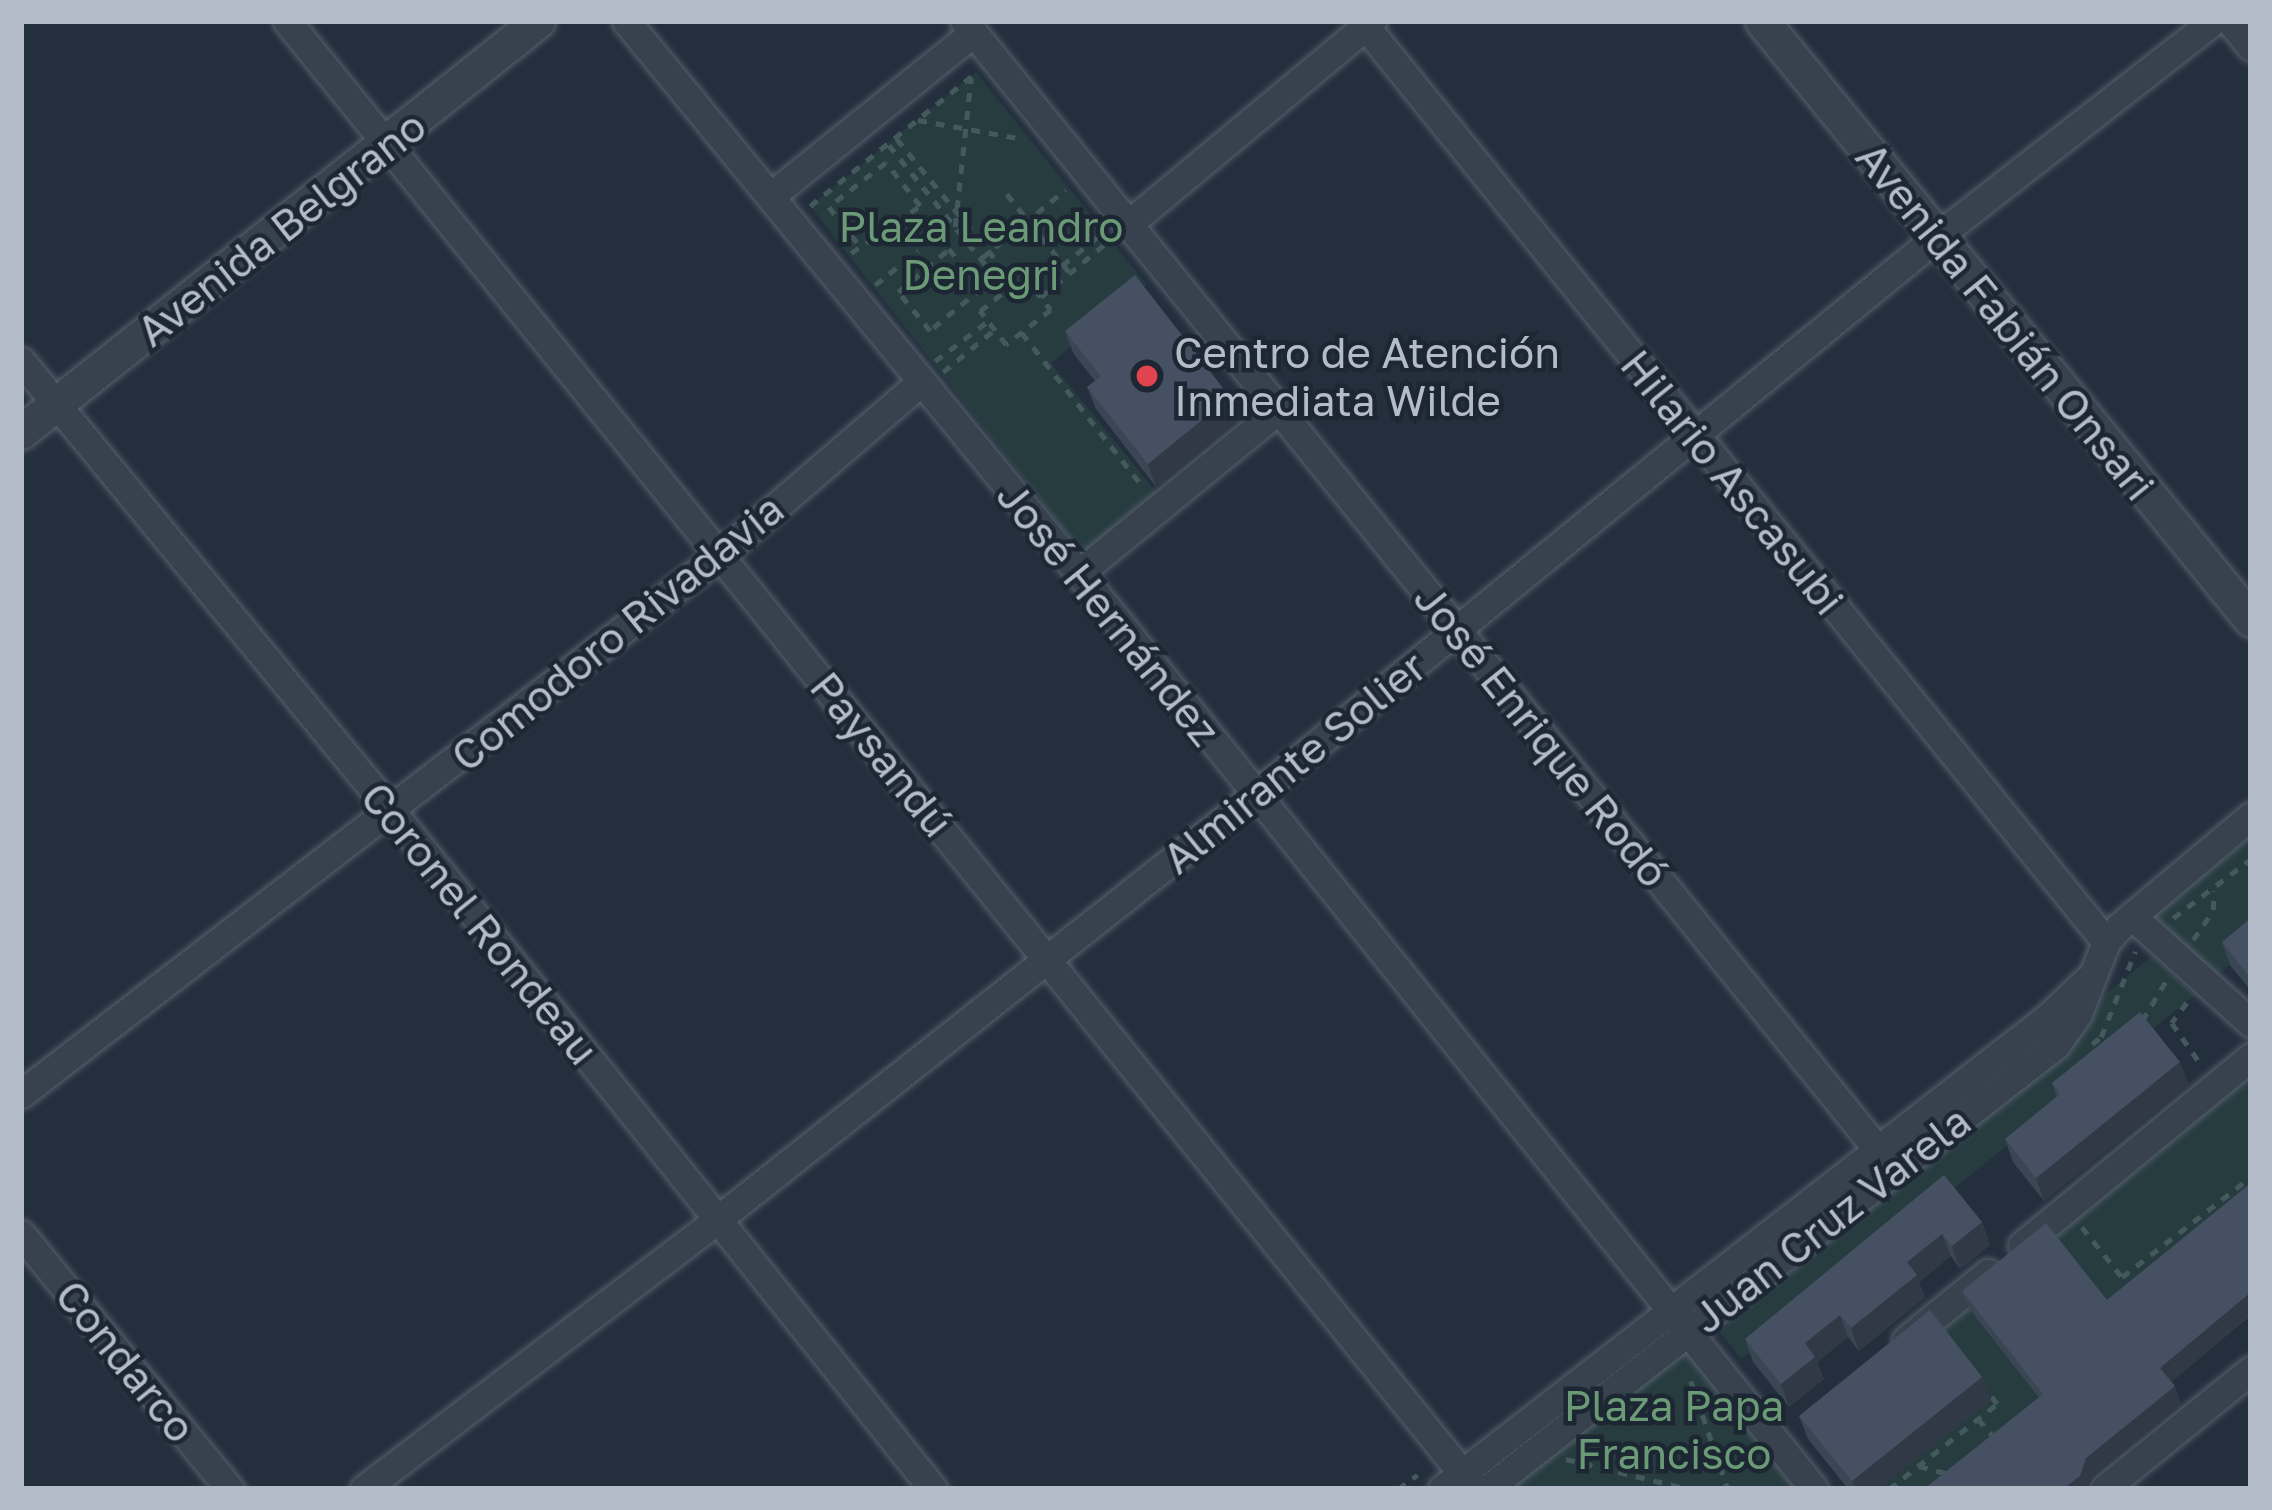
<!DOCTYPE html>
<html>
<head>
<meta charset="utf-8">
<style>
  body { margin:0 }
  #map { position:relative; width:2272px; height:1510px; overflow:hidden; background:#242f3e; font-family:"Golos Text",sans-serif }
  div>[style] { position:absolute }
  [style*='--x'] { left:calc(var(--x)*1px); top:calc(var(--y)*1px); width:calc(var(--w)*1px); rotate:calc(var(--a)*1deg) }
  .green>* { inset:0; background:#263c3f }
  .path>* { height:4.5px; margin-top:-2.25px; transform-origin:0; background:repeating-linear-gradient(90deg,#44595c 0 9px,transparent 0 18px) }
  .roads { filter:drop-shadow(0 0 3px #565f6c) drop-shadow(0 0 3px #565f6c) }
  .minor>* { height:27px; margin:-13.5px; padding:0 13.5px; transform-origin:13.5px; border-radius:13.5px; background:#38414e }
  .tertiary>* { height:33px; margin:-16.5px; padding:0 16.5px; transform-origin:16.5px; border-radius:16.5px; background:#38414e }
  .wall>* { inset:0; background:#3b4654 }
  .shaded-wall>* { inset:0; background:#303945 }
  .building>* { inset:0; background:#455162 }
  .dots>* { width:33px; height:33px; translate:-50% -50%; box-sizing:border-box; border:6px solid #1d2633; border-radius:50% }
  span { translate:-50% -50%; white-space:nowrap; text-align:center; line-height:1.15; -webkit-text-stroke:9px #1d2633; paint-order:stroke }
  .park-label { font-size:42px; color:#6b9a76 }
  .street-label { font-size:42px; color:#b4bcc9 }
  .poi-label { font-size:42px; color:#b4bcc9 }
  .left { translate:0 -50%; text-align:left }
  .frame { position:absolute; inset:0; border:24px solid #b4bcc9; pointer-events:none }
</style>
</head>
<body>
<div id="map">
  <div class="green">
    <div style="clip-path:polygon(976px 72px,1147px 285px,1051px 363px,1157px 493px,1083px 554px,810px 206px)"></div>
    <div style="clip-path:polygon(2251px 836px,2251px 947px,2215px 977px,2152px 918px)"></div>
    <div style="clip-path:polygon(2152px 956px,2195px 995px,1741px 1359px,1720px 1332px,2083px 1033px,2102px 997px)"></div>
    <div style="clip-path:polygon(2251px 1057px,2251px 1206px,2114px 1317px,2043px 1227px)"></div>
    <div style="clip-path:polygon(1967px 1307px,2050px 1412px,1952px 1489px,1878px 1489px,1990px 1400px,1937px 1331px)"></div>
    <div style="clip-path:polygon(1684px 1344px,1798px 1489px,1506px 1489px)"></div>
  </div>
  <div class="path">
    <div style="--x:918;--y:120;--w:108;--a:10.2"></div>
    <div style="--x:897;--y:139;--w:186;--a:50.7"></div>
    <div style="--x:889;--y:145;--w:186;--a:51.1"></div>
    <div style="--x:1007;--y:194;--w:101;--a:51.4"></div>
    <div style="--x:810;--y:206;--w:211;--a:-38.8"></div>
    <div style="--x:901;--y:222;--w:23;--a:0"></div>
    <div style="--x:924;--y:222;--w:37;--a:52"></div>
    <div style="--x:955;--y:227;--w:150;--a:-83.9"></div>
    <div style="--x:949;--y:249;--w:51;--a:49.8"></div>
    <div style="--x:982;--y:288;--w:67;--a:140.4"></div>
    <div style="--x:930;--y:331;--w:50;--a:-129.4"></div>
    <div style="--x:898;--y:292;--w:67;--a:-40.1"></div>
    <div style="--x:851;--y:253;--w:83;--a:-34.3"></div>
    <div style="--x:920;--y:206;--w:55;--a:-128.3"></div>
    <div style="--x:886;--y:163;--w:72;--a:142.3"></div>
    <div style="--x:829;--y:207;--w:50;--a:51.5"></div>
    <div style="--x:967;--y:270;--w:127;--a:-39.2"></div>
    <div style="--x:1024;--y:276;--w:43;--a:51.5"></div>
    <div style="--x:1051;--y:310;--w:57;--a:142.1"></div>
    <div style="--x:1006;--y:345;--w:43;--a:-127.4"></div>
    <div style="--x:980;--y:311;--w:56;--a:-38.5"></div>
    <div style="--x:875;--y:285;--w:55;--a:-39.1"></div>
    <div style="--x:1034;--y:288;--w:90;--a:-38.7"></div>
    <div style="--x:1041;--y:297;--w:85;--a:-39.7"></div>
    <div style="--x:1022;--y:333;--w:197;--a:51.8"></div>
    <div style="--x:935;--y:361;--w:66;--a:-37"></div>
    <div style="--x:943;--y:372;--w:66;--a:-39.5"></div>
    <div style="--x:2173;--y:918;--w:98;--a:-37.1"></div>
    <div style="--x:2193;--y:940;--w:36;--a:-56"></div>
    <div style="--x:2213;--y:910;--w:19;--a:-87"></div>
    <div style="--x:2187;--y:1003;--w:25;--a:127"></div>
    <div style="--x:2172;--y:1023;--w:52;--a:55.1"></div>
    <div style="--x:2142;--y:1021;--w:49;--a:-59.2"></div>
    <div style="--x:2092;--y:1044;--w:11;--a:-38"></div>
    <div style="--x:2101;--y:1037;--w:92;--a:-68.2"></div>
    <div style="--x:2082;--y:1227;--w:64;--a:51.3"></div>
    <div style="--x:2122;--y:1277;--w:163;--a:-37.8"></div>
    <div style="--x:1691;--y:1381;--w:114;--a:71.1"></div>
    <div style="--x:1978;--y:1419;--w:24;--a:48"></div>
    <div style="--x:1566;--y:1459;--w:126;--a:13.8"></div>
    <div style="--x:1919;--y:1466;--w:30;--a:15"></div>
    <div style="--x:1398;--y:1489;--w:24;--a:-36"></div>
    <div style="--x:1889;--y:1489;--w:137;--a:-38.2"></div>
    <div style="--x:1997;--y:1404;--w:18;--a:-128"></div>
  </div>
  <div class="roads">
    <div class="minor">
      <div style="--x:287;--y:21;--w:1888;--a:51.02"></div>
      <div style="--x:626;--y:21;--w:714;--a:50.63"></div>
      <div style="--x:1079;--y:573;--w:1174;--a:51.26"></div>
      <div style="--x:964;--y:21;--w:1478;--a:51.01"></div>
      <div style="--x:1361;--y:21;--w:1185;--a:51.03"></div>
      <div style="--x:2230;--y:21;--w:33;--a:51"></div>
      <div style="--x:772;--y:195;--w:258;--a:-38.9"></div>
      <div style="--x:1126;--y:226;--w:320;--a:-39.8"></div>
      <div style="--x:21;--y:361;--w:584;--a:50.56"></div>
      <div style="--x:392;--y:812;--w:867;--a:51.37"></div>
      <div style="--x:1079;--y:573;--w:256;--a:-39.3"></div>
      <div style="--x:2132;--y:916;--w:160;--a:42"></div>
      <div style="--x:21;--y:1094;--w:884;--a:-37.65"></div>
      <div style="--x:721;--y:554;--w:264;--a:-40.7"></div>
      <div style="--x:21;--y:1234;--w:330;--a:50.7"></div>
      <div style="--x:2022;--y:1245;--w:296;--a:-39.4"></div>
      <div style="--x:1906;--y:1340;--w:106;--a:-39.3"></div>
      <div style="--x:364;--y:1489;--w:444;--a:-37.3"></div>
      <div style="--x:717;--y:1220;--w:687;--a:-38.32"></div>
      <div style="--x:1256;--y:794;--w:881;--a:-39.29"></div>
      <div style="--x:1938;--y:236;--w:349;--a:-38"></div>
      <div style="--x:1442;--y:1489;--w:768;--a:-37.91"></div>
      <div style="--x:2048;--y:1017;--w:54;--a:-43.5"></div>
      <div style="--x:1487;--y:1489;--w:722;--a:-37.97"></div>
      <div style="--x:2056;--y:1045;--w:39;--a:-55"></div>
      <div style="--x:2078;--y:1013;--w:76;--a:-68.5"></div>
      <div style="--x:2106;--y:942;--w:20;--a:-49"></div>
      <div style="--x:2119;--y:927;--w:172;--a:-40.1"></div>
      <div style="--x:2104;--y:1489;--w:189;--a:-39"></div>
    </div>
    <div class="tertiary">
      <div style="--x:1762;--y:21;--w:773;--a:50.77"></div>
      <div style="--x:21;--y:432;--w:660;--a:-38.48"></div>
    </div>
  </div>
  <div class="wall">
    <div style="clip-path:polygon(1065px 331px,1230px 397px,1238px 420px,1156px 487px,1096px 409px,1087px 387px,1095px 381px,1073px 353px)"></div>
    <div style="clip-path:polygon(2251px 918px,2251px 991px,2230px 965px,2222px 942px)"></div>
    <div style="clip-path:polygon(2052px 1083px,2189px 1084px,2044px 1201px,2013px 1162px,2005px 1139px,2057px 1097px)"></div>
    <div style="clip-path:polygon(1944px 1175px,1982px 1222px,1990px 1245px,1960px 1269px,1951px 1256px,1919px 1282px,1925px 1297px,1859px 1351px,1848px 1337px,1817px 1362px,1824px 1379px,1789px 1407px,1753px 1362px,1745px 1339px)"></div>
    <div style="clip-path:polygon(2251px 1183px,2251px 1315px,2171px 1382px,2181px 1404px,2093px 1475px,2039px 1398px,1969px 1309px,1962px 1291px,2107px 1300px)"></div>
    <div style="clip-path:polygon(1982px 1377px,1991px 1400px,1878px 1489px,1848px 1489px,1808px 1439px,1799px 1416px)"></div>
  </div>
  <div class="shaded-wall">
    <div style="clip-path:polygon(1230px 397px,1238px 420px,1156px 487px,1148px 464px)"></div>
    <div style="clip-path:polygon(2180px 1062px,2189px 1084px,2044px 1201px,2036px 1178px)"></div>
    <div style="clip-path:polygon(1982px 1222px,1990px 1245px,1960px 1269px,1952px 1246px)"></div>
    <div style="clip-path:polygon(1942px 1234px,1951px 1256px,1919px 1282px,1925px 1297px,1859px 1351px,1851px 1328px,1907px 1262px)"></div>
    <div style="clip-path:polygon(2251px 1292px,2251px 1314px,2167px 1386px,2160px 1368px)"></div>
    <div style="clip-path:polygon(1840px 1315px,1848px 1337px,1817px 1362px,1824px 1379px,1789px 1407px,1781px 1384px,1805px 1343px)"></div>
    <div style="clip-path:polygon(1982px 1377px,1991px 1400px,1878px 1489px,1855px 1489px,1852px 1481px)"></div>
    <div style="clip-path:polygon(2175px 1386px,2181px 1404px,2093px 1475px,2088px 1489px,2063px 1489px,2086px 1458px)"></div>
  </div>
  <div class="building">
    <div style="clip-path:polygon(1135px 275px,1230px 397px,1148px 464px,1087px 387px,1101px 376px,1065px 331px)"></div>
    <div style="clip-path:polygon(2251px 918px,2251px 979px,2222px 942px)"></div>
    <div style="clip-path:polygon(2140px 1012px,2180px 1062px,2036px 1178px,2005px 1139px,2060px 1094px,2052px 1083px)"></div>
    <div style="clip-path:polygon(1944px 1175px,1982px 1222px,1952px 1246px,1942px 1234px,1907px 1262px,1917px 1275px,1851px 1328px,1840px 1315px,1805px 1343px,1815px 1357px,1781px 1384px,1745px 1339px)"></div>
    <div style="clip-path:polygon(2251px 1183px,2251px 1292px,2160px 1368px,2175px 1386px,2086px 1458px,2080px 1476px,2063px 1489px,1924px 1489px,2043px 1394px,1962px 1291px,2046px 1223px,2107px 1300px)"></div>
    <div style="clip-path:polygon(1930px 1310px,1982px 1377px,1852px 1481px,1799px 1416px)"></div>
  </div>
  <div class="dots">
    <div style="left:1147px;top:376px;background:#e0444e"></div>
  </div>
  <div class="park-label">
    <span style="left:981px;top:250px">Plaza Leandro<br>Denegri</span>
    <span style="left:1674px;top:1429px">Plaza Papa<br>Francisco</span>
  </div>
  <div class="street-label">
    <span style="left:281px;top:228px;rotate:-38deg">Avenida Belgrano</span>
    <span style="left:2006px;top:321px;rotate:51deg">Avenida Fabián Onsari</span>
    <span style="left:1733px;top:482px;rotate:51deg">Hilario Ascasubi</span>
    <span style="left:1109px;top:613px;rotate:51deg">José Hernández</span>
    <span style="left:617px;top:632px;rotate:-39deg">Comodoro Rivadavia</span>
    <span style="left:1542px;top:735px;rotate:51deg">José Enrique Rodó</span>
    <span style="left:882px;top:754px;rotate:51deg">Paysandú</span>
    <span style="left:1294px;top:762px;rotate:-39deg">Almirante Solier</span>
    <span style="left:480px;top:923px;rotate:51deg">Coronel Rondeau</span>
    <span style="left:1831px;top:1219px;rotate:-38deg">Juan Cruz Varela</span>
    <span style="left:126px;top:1361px;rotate:51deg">Condarco</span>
  </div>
  <div class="poi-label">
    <span class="left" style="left:1174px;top:376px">Centro de Atención<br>Inmediata Wilde</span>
  </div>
  <div class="frame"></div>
</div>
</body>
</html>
